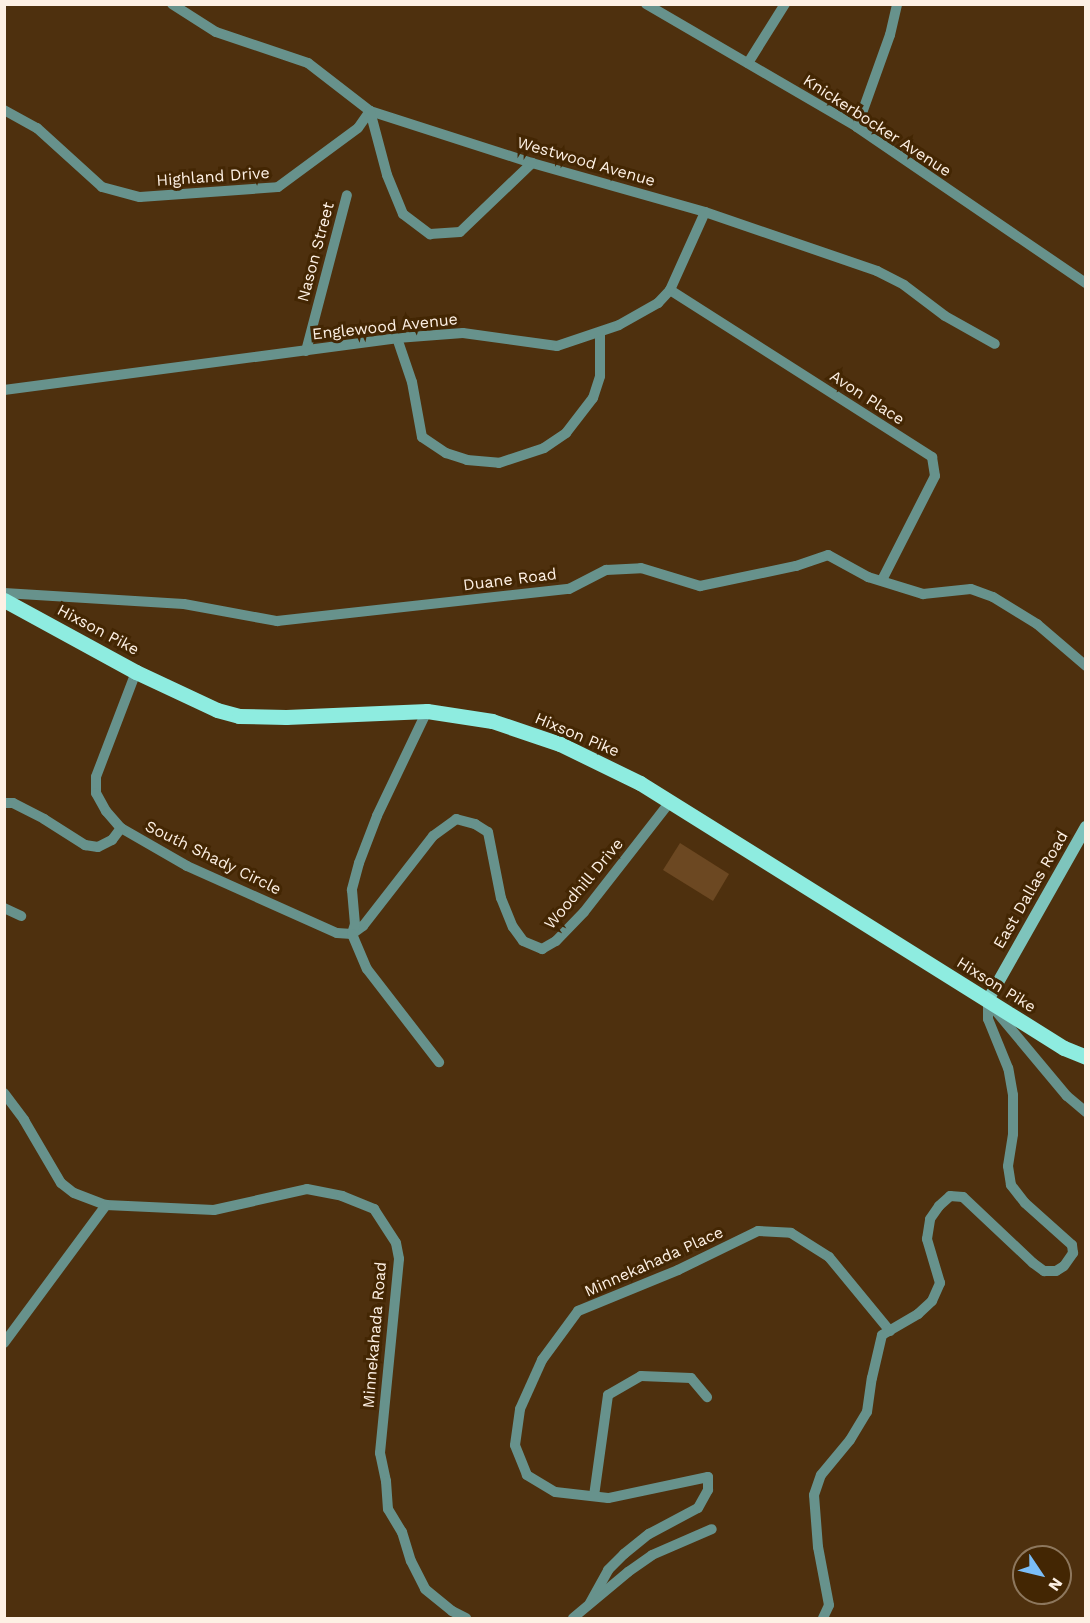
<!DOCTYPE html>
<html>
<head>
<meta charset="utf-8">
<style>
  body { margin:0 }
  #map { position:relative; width:1090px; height:1623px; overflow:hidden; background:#4e300e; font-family:"Work Sans",sans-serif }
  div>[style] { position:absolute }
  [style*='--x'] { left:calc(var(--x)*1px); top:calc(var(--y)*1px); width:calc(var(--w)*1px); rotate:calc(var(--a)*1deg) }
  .green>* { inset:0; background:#6c4822 }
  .street>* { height:10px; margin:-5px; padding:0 5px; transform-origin:5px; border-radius:5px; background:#67928c }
  .secondary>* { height:12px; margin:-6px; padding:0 6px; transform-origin:6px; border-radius:6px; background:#7ec4bc }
  .primary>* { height:15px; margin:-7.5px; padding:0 7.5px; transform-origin:7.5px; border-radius:7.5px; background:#8eece0 }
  span { translate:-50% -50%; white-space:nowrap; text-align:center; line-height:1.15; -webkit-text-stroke:6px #432603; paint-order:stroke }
  .street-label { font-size:16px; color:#fdf0e4 }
  .frame { position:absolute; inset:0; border:6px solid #fdf0e4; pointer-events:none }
  .north { position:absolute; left:1012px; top:1545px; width:60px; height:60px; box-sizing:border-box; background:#432603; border:2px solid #8d775d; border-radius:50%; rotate:125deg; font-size:16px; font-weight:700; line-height:24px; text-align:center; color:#fdf0e4 }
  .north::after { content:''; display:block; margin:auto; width:21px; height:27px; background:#7bbef8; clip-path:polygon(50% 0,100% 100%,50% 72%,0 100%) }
</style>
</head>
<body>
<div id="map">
  <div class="green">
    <div style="clip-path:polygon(680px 843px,729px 874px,713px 901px,663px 870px)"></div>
  </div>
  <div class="street">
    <div style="--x:172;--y:4;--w:52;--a:32.5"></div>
    <div style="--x:216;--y:32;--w:97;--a:18.6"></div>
    <div style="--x:308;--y:63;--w:78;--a:37.7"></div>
    <div style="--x:370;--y:111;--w:170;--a:17.8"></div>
    <div style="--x:532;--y:163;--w:180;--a:15.8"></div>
    <div style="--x:705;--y:212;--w:182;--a:18.9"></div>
    <div style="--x:877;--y:271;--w:30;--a:27"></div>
    <div style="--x:904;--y:285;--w:51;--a:37.1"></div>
    <div style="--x:945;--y:316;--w:57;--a:29.2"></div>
    <div style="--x:646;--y:4;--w:244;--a:30.2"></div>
    <div style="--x:857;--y:127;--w:277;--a:34.3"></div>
    <div style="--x:748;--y:63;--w:70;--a:-57.9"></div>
    <div style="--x:4;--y:110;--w:38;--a:29"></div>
    <div style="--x:37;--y:128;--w:88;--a:42.2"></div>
    <div style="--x:102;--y:187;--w:39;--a:15"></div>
    <div style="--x:140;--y:197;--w:138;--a:-4.1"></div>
    <div style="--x:278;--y:187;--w:99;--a:-36.4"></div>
    <div style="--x:358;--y:128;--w:21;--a:-55"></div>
    <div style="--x:370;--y:111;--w:66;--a:75.1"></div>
    <div style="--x:387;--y:175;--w:42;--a:67.7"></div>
    <div style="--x:403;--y:214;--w:34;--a:37"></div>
    <div style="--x:430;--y:234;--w:30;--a:-4"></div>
    <div style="--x:460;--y:232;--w:100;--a:-43.8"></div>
    <div style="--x:857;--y:127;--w:98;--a:-70.3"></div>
    <div style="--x:890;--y:35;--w:32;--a:-77"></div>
    <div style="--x:670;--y:290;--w:311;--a:32.5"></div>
    <div style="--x:932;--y:457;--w:19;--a:81"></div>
    <div style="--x:935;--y:476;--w:117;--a:117"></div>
    <div style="--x:397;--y:338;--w:46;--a:71.2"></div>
    <div style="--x:412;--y:382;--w:56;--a:79.7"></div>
    <div style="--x:422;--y:437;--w:29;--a:34"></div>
    <div style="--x:446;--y:453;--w:22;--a:18"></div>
    <div style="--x:467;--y:460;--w:32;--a:5"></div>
    <div style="--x:499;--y:463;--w:47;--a:-18.4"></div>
    <div style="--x:544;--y:448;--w:27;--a:-34"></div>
    <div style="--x:566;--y:433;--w:44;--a:-52.4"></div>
    <div style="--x:593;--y:398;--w:23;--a:-72"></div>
    <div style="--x:600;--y:376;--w:43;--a:-90"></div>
    <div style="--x:306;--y:351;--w:161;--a:-75.3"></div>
    <div style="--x:4;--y:390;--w:396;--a:-7.5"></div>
    <div style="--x:397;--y:338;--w:66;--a:-4.3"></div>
    <div style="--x:463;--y:333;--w:95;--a:7.9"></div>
    <div style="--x:557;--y:346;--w:65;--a:-18.7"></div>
    <div style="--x:619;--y:325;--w:45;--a:-29.4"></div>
    <div style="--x:658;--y:303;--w:18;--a:-47"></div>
    <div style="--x:670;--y:290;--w:85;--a:-65.8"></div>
    <div style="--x:4;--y:593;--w:180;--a:3.5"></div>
    <div style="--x:184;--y:604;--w:95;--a:10.4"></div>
    <div style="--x:277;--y:621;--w:294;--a:-6.3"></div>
    <div style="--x:569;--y:589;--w:42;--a:-27.2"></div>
    <div style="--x:606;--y:570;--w:35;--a:-3"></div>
    <div style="--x:641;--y:568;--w:62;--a:17"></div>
    <div style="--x:700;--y:586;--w:98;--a:-11.8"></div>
    <div style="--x:796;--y:566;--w:34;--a:-19"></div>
    <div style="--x:828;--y:555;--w:46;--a:28.8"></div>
    <div style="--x:868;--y:577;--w:58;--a:17.2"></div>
    <div style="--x:923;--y:594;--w:48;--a:-5.9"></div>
    <div style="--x:971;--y:589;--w:23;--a:20"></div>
    <div style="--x:993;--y:597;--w:52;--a:31.5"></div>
    <div style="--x:1037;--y:624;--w:65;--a:40.6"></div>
    <div style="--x:136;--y:672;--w:112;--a:110.9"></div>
    <div style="--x:96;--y:777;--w:16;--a:90"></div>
    <div style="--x:96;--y:793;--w:21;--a:61"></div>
    <div style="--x:106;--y:811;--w:23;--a:49"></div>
    <div style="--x:121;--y:828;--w:76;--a:29.9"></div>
    <div style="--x:187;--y:866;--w:164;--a:24.1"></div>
    <div style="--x:337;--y:933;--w:15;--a:4"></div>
    <div style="--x:352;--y:934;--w:14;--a:-36"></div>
    <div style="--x:363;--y:926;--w:114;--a:-52.1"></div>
    <div style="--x:433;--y:836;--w:29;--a:-36"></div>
    <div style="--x:456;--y:819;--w:20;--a:15"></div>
    <div style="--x:475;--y:824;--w:15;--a:32"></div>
    <div style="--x:488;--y:832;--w:67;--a:78.9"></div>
    <div style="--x:501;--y:898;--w:31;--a:68"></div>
    <div style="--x:513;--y:927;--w:17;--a:54"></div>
    <div style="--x:523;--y:941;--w:21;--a:23"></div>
    <div style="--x:542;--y:949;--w:16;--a:-30"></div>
    <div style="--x:556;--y:941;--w:40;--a:-46"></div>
    <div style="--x:584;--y:912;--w:140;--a:-52"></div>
    <div style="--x:427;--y:711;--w:116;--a:115.5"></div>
    <div style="--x:377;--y:816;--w:50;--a:111"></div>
    <div style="--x:359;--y:863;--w:28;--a:105"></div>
    <div style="--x:352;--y:890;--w:34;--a:85"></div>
    <div style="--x:355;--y:924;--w:10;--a:107"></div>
    <div style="--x:352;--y:934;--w:38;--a:67"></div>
    <div style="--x:367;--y:969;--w:118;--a:52.3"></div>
    <div style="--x:4;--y:803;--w:9;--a:0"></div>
    <div style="--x:13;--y:803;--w:35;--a:27"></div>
    <div style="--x:44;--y:819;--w:49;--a:32.4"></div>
    <div style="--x:85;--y:845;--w:13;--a:9"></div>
    <div style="--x:98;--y:847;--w:16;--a:-27"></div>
    <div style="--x:112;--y:840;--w:15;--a:-53"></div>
    <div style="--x:4;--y:908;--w:19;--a:25"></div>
    <div style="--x:995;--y:1010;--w:112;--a:50.1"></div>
    <div style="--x:1067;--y:1096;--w:25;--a:40"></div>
    <div style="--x:4;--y:1093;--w:34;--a:53"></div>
    <div style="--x:24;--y:1120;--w:73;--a:59.6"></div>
    <div style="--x:61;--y:1183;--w:16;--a:38"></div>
    <div style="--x:74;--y:1193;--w:34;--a:21"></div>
    <div style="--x:106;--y:1205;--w:108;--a:2.7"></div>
    <div style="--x:214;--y:1210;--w:95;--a:-12.7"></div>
    <div style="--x:307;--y:1189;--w:36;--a:11"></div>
    <div style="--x:342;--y:1196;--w:35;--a:22"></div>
    <div style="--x:374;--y:1209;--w:40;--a:57.1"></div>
    <div style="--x:396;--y:1243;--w:16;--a:79"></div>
    <div style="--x:399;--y:1259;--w:195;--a:95.6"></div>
    <div style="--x:380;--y:1453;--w:29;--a:78"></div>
    <div style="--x:386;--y:1481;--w:28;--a:86"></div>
    <div style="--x:388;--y:1509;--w:27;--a:59"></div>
    <div style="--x:402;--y:1532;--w:30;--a:73"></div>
    <div style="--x:411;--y:1561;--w:31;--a:63"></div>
    <div style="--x:425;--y:1589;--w:35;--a:39"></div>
    <div style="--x:452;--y:1611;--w:16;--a:27"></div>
    <div style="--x:4;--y:1343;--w:172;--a:-53.5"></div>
    <div style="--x:594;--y:1496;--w:102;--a:-82.1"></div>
    <div style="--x:608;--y:1395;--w:38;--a:-30"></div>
    <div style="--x:641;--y:1376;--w:50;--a:2.3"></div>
    <div style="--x:691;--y:1378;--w:25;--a:50"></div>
    <div style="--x:590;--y:1603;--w:38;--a:-61"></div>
    <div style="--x:608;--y:1570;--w:23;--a:-45"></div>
    <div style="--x:624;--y:1554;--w:32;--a:-39"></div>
    <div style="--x:649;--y:1534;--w:55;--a:-28"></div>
    <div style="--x:698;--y:1508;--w:21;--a:-61"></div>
    <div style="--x:708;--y:1490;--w:13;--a:-90"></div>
    <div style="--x:708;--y:1477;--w:102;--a:168.1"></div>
    <div style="--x:608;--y:1498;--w:53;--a:-173.5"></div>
    <div style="--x:555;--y:1492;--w:33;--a:-149"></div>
    <div style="--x:527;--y:1475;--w:32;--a:-112"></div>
    <div style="--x:515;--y:1445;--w:36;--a:-82"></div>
    <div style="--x:520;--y:1409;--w:54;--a:-65.8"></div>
    <div style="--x:542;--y:1360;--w:61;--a:-53.7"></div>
    <div style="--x:578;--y:1311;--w:108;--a:-22.3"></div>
    <div style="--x:678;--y:1270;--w:89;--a:-26"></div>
    <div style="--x:758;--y:1231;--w:33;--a:3"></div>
    <div style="--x:791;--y:1233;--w:45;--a:32.3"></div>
    <div style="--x:829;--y:1257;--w:96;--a:50.5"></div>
    <div style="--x:573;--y:1618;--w:72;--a:-39.9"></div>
    <div style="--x:628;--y:1572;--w:29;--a:-35"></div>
    <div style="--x:652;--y:1555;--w:65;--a:-23.4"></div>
    <div style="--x:823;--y:1618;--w:14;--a:-65"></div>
    <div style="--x:829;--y:1605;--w:59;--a:-100.7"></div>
    <div style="--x:818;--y:1547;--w:52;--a:-94.4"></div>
    <div style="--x:814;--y:1495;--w:21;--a:-71"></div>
    <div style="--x:821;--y:1475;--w:45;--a:-50.4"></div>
    <div style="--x:850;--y:1440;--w:33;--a:-59"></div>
    <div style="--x:867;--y:1412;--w:34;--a:-82"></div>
    <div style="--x:872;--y:1378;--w:44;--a:-76.9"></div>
    <div style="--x:882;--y:1335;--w:42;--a:-30.3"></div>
    <div style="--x:918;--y:1314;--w:19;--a:-43"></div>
    <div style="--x:932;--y:1301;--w:20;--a:-66"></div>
    <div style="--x:940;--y:1283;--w:46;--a:-106.5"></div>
    <div style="--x:927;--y:1239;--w:20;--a:-81"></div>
    <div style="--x:930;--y:1219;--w:16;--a:-55"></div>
    <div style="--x:939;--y:1206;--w:15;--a:-42"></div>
    <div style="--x:950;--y:1196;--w:13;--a:4"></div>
    <div style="--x:963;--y:1197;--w:96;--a:43.3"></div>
    <div style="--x:1033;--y:1263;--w:14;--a:36"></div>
    <div style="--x:1044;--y:1271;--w:12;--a:0"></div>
    <div style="--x:1056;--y:1271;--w:9;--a:-32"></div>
    <div style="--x:1064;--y:1266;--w:16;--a:-55"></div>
    <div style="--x:1073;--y:1253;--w:8;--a:-97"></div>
    <div style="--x:1072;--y:1245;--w:63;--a:-138.2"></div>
    <div style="--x:1025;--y:1203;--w:23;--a:-128"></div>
    <div style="--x:1011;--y:1185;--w:19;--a:-99"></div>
    <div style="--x:1008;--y:1166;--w:32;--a:-81"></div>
    <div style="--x:1013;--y:1134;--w:39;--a:-90"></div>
    <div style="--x:1013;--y:1095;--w:27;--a:-100"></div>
    <div style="--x:1008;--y:1068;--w:53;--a:-112.2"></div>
    <div style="--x:988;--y:1019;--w:19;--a:-90"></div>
  </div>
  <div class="secondary">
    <div style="--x:988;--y:1000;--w:199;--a:-60.5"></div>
  </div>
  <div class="primary">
    <div style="--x:4;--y:600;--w:150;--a:28.6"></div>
    <div style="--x:136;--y:672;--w:89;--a:25.1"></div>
    <div style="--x:217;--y:710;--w:23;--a:15"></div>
    <div style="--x:239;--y:716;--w:47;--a:1.2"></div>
    <div style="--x:286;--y:717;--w:141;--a:-2.4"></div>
    <div style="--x:427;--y:711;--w:66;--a:8.7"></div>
    <div style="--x:492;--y:721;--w:72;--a:18.7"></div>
    <div style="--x:560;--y:744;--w:89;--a:26"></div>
    <div style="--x:640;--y:783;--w:500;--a:32.01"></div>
    <div style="--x:1064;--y:1048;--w:24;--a:22"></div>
  </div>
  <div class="street-label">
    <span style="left:877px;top:126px;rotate:33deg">Knickerbocker Avenue</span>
    <span style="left:586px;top:162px;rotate:16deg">Westwood Avenue</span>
    <span style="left:213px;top:177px;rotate:-4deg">Highland Drive</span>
    <span style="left:316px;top:252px;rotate:-75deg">Nason Street</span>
    <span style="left:385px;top:327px;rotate:-6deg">Englewood Avenue</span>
    <span style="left:867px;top:398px;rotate:33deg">Avon Place</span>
    <span style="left:510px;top:580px;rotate:-7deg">Duane Road</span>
    <span style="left:98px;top:630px;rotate:28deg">Hixson Pike</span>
    <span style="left:577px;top:735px;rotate:23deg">Hixson Pike</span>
    <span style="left:213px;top:858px;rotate:26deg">South Shady Circle</span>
    <span style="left:584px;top:884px;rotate:-50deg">Woodhill Drive</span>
    <span style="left:1031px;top:890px;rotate:-60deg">East Dallas Road</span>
    <span style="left:996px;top:985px;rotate:32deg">Hixson Pike</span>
    <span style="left:654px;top:1262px;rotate:-24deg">Minnekahada Place</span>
    <span style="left:375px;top:1335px;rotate:-85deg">Minnekahada Road</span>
  </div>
  <div class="frame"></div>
  <div class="north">N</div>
</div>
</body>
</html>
